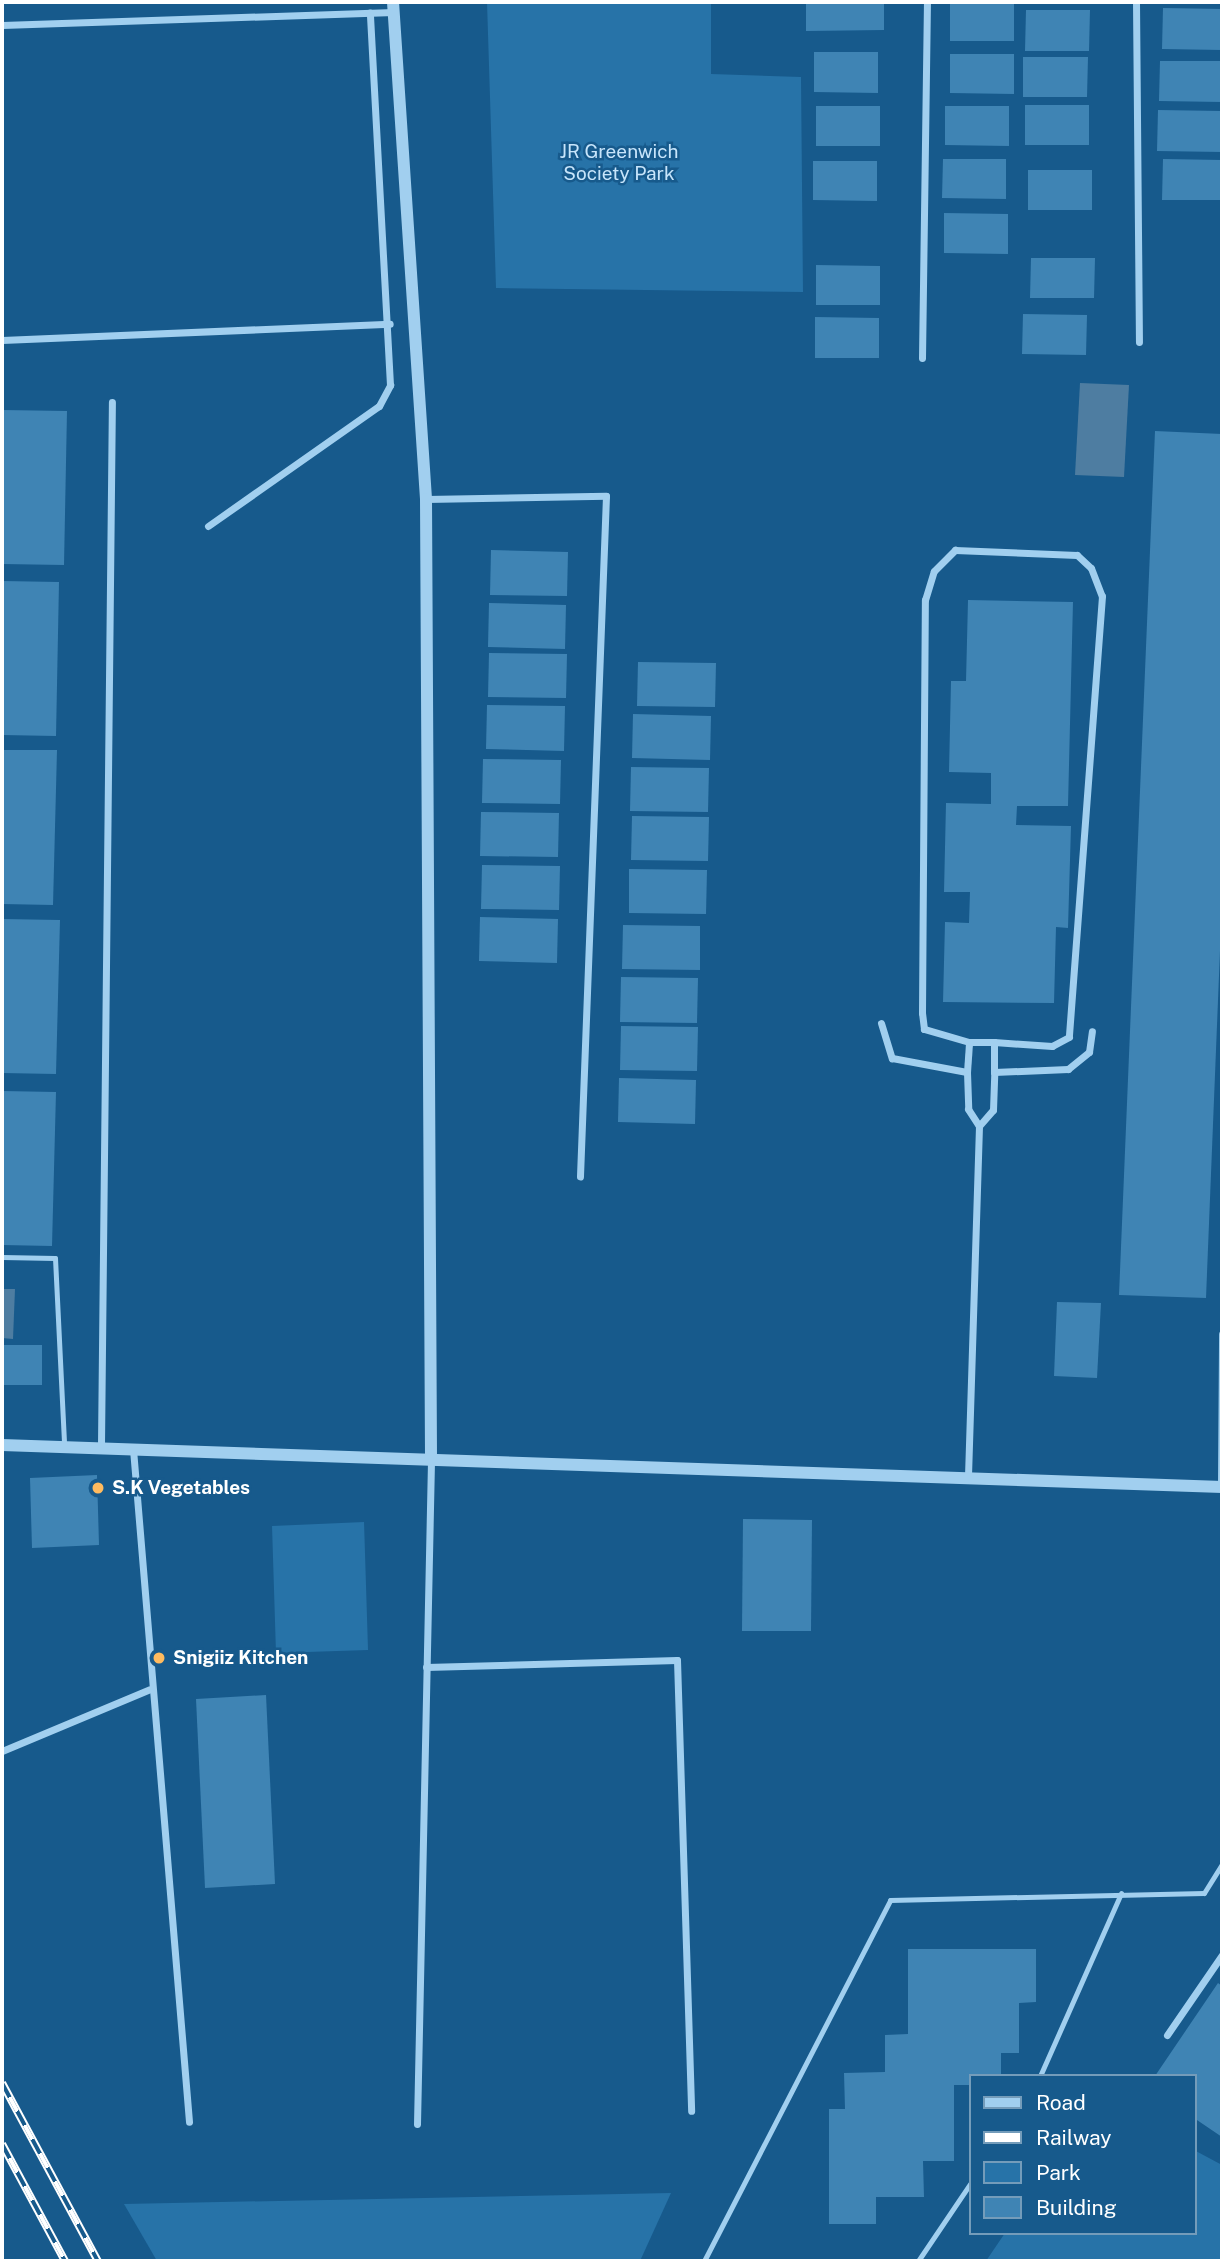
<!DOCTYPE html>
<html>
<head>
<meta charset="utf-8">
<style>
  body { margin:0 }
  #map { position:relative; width:1224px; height:2263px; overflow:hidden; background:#175a8c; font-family:"Public Sans",sans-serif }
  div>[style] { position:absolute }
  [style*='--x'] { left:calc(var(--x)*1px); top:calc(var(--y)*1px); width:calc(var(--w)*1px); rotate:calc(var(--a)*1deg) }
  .green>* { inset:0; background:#2773a8 }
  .water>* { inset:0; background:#4e7da1 }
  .building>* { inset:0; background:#3f84b4 }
  .service>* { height:5px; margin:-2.5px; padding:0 2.5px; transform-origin:2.5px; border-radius:2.5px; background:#a1cfef }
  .minor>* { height:7px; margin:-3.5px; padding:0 3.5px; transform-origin:3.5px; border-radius:3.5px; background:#a1cfef }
  .tertiary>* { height:12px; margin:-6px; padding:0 6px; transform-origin:6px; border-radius:6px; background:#a1cfef }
  .rail>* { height:8px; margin-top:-4px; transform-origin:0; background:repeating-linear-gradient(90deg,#175a8c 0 16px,#fff 0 32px); box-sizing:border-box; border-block:2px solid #fff }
  .dots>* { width:19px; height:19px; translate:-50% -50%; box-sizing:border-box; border:4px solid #175a8c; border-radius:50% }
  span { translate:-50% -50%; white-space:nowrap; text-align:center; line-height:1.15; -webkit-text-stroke:5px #175a8c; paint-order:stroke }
  .park-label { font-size:19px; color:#c7e5fb }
  .poi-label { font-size:19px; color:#fff; font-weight:700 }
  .left { translate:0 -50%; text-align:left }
  .frame { position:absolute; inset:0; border:4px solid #fff; pointer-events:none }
  .legend { position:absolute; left:969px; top:2074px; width:228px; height:161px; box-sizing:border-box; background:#175a8c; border:2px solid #749cba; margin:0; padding:9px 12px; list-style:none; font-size:21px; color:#fff }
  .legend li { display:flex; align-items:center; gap:14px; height:35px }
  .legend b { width:35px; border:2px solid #749cba }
</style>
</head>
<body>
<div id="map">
  <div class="green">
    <div style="clip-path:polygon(487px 2px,711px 2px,711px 74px,801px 77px,803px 292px,496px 288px)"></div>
    <div style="clip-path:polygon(364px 1522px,368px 1650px,276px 1653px,272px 1526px)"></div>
    <div style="clip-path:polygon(1194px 2150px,1222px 2165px,1222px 2261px,986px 2261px,1005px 2233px,1194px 2233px)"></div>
    <div style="clip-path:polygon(671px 2193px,640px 2261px,157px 2261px,124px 2204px)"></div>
  </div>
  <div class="water">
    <div style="clip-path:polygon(1080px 383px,1129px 385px,1124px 477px,1075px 475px)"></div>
    <div style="clip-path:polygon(2px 1289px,15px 1289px,13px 1339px,2px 1338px)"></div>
  </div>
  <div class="building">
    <div style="clip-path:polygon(806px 2px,884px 2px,884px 30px,806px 31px)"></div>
    <div style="clip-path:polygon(950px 2px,1014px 2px,1014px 41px,950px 41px)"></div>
    <div style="clip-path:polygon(1163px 8px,1222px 9px,1222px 50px,1162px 49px)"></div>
    <div style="clip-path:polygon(1026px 10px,1090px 10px,1089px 51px,1025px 51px)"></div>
    <div style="clip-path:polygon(814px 52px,878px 52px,878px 93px,814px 92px)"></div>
    <div style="clip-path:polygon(950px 54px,1014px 54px,1014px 94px,950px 93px)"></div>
    <div style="clip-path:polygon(1023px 57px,1088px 57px,1087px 97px,1023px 97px)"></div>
    <div style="clip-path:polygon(1160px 61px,1222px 61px,1222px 102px,1159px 101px)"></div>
    <div style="clip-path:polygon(1025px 105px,1089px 105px,1089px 145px,1025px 145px)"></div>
    <div style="clip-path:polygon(816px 106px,880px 106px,880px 146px,816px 146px)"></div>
    <div style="clip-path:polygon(945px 106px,1009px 106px,1009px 146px,945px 145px)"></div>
    <div style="clip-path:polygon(1158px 110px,1222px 111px,1222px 152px,1157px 151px)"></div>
    <div style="clip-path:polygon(943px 159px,1006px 159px,1006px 199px,942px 198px)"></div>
    <div style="clip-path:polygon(1163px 159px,1222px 160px,1222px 200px,1162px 200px)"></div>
    <div style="clip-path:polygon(813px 161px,877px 161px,877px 201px,813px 200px)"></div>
    <div style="clip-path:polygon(1028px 170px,1092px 170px,1092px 210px,1028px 210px)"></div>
    <div style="clip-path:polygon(944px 213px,1008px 214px,1008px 254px,944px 253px)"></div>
    <div style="clip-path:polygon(1031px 258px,1095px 258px,1094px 298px,1030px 298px)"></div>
    <div style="clip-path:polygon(816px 265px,880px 266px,880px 305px,816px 305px)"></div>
    <div style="clip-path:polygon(1023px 314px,1087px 315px,1086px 355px,1022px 354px)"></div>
    <div style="clip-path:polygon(815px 317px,879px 318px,879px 358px,815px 358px)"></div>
    <div style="clip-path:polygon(2px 410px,67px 411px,64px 565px,2px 564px)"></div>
    <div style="clip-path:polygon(1155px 431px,1222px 434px,1222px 901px,1206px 1298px,1119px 1295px)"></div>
    <div style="clip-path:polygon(491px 550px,568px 552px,567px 596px,490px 595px)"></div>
    <div style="clip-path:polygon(2px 581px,59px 582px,56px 736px,2px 735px)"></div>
    <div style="clip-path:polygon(968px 600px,1073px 602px,1068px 806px,1017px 806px,1016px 825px,1071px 826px,1068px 928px,1056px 927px,1054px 1003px,943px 1002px,945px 922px,969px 923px,970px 892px,944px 892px,946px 803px,991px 804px,991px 773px,949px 772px,951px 681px,966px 681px)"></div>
    <div style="clip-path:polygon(489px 603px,566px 605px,565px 649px,488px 647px)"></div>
    <div style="clip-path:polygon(489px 653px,567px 654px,566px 698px,488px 697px)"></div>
    <div style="clip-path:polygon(638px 662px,716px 663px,715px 707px,637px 706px)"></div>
    <div style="clip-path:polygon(487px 705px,565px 706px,564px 751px,486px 749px)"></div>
    <div style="clip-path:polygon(633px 714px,711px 716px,710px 760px,632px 758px)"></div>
    <div style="clip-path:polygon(2px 750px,57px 750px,53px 905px,2px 904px)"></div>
    <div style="clip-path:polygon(483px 759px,561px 760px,560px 804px,482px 803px)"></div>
    <div style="clip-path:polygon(631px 767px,709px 768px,708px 812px,630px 811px)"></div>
    <div style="clip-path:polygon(481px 812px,559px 813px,558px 857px,480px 856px)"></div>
    <div style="clip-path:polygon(632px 816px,709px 817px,708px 861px,631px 860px)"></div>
    <div style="clip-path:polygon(482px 865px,560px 866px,559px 910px,481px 909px)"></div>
    <div style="clip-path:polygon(629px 869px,707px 870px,706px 914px,629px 913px)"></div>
    <div style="clip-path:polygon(480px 917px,558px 919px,557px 963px,479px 961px)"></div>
    <div style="clip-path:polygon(2px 919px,60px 920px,56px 1074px,2px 1073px)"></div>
    <div style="clip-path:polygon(623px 925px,700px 926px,700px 970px,622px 969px)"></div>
    <div style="clip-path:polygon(621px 977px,698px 978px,697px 1023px,620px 1022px)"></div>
    <div style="clip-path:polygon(621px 1026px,698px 1027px,697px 1071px,620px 1070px)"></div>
    <div style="clip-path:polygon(619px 1078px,696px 1080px,695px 1124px,618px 1122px)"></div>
    <div style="clip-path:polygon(2px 1091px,56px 1092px,52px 1246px,2px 1245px)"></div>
    <div style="clip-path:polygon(1057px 1302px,1101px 1303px,1097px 1378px,1054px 1376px)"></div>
    <div style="clip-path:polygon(2px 1345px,42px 1345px,42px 1385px,2px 1385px)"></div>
    <div style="clip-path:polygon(97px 1475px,99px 1545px,32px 1548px,30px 1478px)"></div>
    <div style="clip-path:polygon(743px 1519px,812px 1520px,811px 1631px,742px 1631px)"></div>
    <div style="clip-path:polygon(266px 1695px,275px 1884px,205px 1888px,196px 1699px)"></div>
    <div style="clip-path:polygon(908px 1949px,1036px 1949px,1036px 2002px,1019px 2003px,1019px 2053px,1001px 2053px,1001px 2076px,970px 2076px,970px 2085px,954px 2085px,954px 2161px,923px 2161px,924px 2197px,876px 2197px,876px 2224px,829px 2224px,829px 2109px,845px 2109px,844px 2073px,885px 2072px,885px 2035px,908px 2034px)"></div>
    <div style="clip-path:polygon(1218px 1983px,1222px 1986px,1222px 2137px,1194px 2118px,1194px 2076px,1155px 2076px)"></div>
  </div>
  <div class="service">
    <div style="--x:2;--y:1257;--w:53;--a:1.1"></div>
    <div style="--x:55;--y:1258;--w:187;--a:87.2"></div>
    <div style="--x:1040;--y:2076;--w:200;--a:-66.1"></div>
    <div style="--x:704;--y:2261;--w:406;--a:-62.7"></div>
    <div style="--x:890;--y:1900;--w:314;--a:-1.3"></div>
    <div style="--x:1204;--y:1893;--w:34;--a:-58"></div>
    <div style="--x:918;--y:2261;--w:93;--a:-56"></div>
  </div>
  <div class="minor">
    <div style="--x:1136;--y:2;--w:340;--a:89.5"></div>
    <div style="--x:2;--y:25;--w:392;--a:-1.9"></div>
    <div style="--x:2;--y:340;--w:388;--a:-2.4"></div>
    <div style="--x:922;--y:358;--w:356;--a:-89.2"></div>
    <div style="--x:426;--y:499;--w:180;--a:-1"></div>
    <div style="--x:606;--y:496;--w:681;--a:92.19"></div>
    <div style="--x:208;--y:526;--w:209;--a:-35.1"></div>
    <div style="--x:379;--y:406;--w:24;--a:-62"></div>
    <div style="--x:390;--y:385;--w:373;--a:-93.1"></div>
    <div style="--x:881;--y:1023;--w:37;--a:73"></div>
    <div style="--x:892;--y:1058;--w:76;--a:10.6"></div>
    <div style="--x:967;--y:1072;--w:37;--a:88"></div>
    <div style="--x:968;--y:1109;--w:20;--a:57"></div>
    <div style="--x:979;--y:1126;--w:354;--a:91.8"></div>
    <div style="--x:969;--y:1042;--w:25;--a:0"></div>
    <div style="--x:967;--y:1072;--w:30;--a:-86"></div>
    <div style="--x:969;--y:1042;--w:47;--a:-163.9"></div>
    <div style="--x:924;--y:1029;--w:16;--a:-97"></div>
    <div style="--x:922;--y:1013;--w:413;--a:-89.6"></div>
    <div style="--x:925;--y:600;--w:30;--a:-73"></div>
    <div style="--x:934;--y:571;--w:30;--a:-45"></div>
    <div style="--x:955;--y:550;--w:122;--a:2.3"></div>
    <div style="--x:1077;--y:555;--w:19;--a:43"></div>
    <div style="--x:1091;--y:568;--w:30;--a:69"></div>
    <div style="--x:1102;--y:596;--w:442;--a:94.3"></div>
    <div style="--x:1069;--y:1037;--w:19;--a:152"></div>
    <div style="--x:1052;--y:1046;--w:58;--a:-176.1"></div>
    <div style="--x:994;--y:1042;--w:30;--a:90"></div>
    <div style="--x:979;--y:1126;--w:21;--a:-49"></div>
    <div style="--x:993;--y:1110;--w:38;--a:-88"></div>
    <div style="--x:994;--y:1072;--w:74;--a:-2.3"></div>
    <div style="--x:1068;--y:1069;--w:27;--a:-39"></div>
    <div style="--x:1089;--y:1052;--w:21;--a:-82"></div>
    <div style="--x:101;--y:1444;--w:1042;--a:-89.4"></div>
    <div style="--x:133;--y:1449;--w:675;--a:85.24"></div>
    <div style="--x:1221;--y:1487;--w:153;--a:-89.6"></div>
    <div style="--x:426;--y:1667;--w:251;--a:-1.6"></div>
    <div style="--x:677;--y:1660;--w:451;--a:88.2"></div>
    <div style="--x:2;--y:1751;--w:160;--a:-22.7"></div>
    <div style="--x:1167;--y:2035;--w:97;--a:-55.5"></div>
    <div style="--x:417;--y:2124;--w:664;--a:-88.79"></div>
  </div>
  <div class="tertiary">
    <div style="--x:393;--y:2;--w:498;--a:86.2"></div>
    <div style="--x:426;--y:499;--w:961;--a:89.7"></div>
    <div style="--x:2;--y:1445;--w:1221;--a:1.97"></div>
  </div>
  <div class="rail">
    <div style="--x:2;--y:2083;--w:202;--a:61.7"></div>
    <div style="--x:2;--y:2144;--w:133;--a:61.7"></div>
  </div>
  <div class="dots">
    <div style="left:98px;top:1488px;background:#ffbb5f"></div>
    <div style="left:159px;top:1658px;background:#ffbb5f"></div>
  </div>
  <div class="park-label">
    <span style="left:619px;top:163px">JR Greenwich<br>Society Park</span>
  </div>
  <div class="poi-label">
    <span class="left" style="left:112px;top:1488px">S.K Vegetables</span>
    <span class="left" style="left:173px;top:1658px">Snigiiz Kitchen</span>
  </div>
  <div class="frame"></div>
  <ul class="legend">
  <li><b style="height:9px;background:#a1cfef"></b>Road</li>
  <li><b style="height:9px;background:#fff"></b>Railway</li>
  <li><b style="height:19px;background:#2773a8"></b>Park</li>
  <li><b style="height:19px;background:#3f84b4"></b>Building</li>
  </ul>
</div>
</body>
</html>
